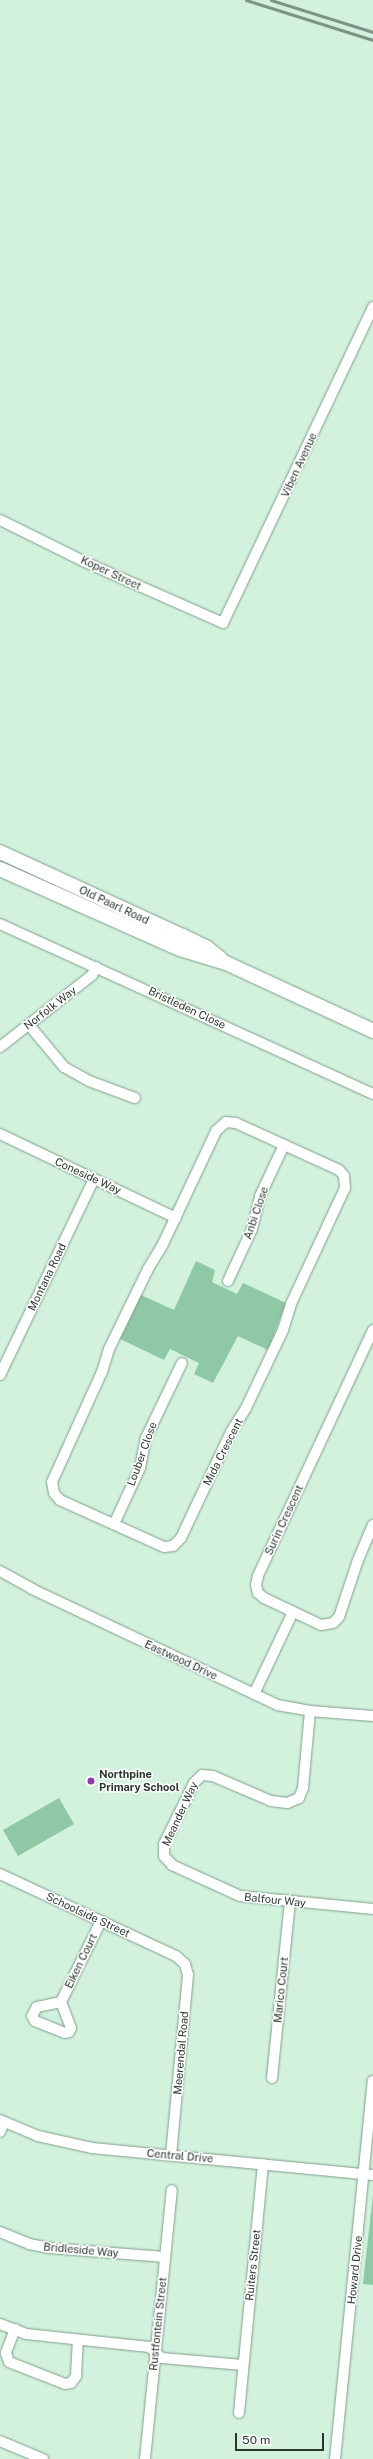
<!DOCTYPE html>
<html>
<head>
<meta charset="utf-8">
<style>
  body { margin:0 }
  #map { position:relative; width:373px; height:2459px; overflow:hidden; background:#d2f2dd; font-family:"Public Sans",sans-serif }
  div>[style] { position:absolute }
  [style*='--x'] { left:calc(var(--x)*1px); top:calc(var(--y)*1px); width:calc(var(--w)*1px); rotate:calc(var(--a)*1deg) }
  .green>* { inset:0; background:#8ec8a4 }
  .roads { filter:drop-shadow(0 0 1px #809e8b) drop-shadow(0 0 1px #809e8b) }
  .street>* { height:10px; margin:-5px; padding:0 5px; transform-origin:5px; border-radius:5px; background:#fff }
  .secondary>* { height:14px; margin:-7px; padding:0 7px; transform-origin:7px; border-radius:7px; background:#fff }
  .rail>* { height:3px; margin:-1.5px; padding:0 1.5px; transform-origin:1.5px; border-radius:1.5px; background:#7e9486 }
  .dots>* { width:11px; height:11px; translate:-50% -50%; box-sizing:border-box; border:2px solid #fff; border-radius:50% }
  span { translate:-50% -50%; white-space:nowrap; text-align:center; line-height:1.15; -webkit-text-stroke:3px #fff; paint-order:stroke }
  .street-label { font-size:11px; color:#29362e }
  .poi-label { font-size:11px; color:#29362e; font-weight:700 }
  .left { translate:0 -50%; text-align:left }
  .scale { position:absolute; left:235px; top:2433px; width:89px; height:18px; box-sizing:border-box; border:2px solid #29362e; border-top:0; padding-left:5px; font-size:12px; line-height:14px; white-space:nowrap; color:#29362e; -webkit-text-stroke:3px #fff; paint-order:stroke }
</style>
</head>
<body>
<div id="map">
  <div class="green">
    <div style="clip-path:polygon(196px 1261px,215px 1270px,212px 1282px,237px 1294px,243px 1283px,286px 1303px,268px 1350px,238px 1336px,213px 1383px,194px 1374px,199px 1363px,170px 1349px,164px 1360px,120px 1339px,141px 1295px,174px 1310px)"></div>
    <div style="clip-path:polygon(59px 1798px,74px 1824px,18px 1856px,3px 1830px)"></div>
    <div style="clip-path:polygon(373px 2194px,373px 2285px,363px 2284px)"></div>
  </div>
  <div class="roads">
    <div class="street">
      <div style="--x:0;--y:520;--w:95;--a:26.3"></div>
      <div style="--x:85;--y:562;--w:151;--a:23.8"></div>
      <div style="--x:223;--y:623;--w:350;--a:-64.6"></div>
      <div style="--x:0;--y:924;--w:410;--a:24.5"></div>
      <div style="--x:29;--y:1025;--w:55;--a:50.2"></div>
      <div style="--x:64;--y:1067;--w:29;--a:29"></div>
      <div style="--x:89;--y:1081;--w:49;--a:20.3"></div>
      <div style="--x:0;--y:1047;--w:117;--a:-38"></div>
      <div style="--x:92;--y:975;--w:9;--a:-63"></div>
      <div style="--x:226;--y:1122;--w:10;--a:6"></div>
      <div style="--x:236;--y:1123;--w:113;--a:24.5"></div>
      <div style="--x:339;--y:1170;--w:8;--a:50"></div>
      <div style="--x:344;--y:1176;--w:12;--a:85"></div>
      <div style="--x:345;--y:1188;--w:128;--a:115"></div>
      <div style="--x:291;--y:1304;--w:27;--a:107"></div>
      <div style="--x:283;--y:1330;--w:86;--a:115.4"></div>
      <div style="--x:246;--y:1408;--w:28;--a:122"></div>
      <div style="--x:231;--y:1432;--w:117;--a:115.3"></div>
      <div style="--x:181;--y:1538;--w:11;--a:135"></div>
      <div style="--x:173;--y:1546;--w:9;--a:174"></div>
      <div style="--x:164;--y:1547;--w:114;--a:-155.7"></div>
      <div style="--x:60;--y:1500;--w:9;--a:-131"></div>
      <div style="--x:54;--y:1493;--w:11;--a:-100"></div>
      <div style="--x:52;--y:1482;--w:121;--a:-65.6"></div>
      <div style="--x:102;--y:1372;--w:24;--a:-73"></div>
      <div style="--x:109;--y:1349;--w:89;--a:-64"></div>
      <div style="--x:148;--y:1269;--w:27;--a:-59"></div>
      <div style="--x:162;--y:1246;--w:127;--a:-64.8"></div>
      <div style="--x:216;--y:1131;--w:13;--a:-42"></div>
      <div style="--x:0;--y:1134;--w:195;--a:25.5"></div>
      <div style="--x:228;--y:1281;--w:57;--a:-65.2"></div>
      <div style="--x:252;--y:1229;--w:34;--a:-76"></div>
      <div style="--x:260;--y:1196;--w:56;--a:-64.8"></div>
      <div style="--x:373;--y:1330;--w:272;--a:115.1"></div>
      <div style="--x:258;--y:1576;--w:9;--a:103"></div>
      <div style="--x:256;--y:1585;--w:8;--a:76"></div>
      <div style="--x:258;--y:1593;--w:8;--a:40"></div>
      <div style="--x:264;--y:1598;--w:63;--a:25.3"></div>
      <div style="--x:321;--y:1625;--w:12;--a:-9"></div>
      <div style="--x:333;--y:1623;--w:8;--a:-45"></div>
      <div style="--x:339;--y:1617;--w:60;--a:-71.6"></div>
      <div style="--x:358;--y:1560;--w:38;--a:-67"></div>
      <div style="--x:0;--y:1375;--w:217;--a:-64.4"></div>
      <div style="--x:114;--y:1524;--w:62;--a:-65.1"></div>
      <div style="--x:140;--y:1468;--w:31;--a:-79"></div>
      <div style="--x:146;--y:1438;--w:83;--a:-64.4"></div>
      <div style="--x:0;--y:1571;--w:37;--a:29"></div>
      <div style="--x:32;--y:1589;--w:271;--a:25.3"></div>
      <div style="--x:277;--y:1705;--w:34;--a:10"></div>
      <div style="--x:310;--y:1711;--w:63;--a:4.5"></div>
      <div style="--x:254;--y:1694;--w:91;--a:-64.6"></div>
      <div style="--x:310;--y:1711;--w:77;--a:95.2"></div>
      <div style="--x:303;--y:1788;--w:11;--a:112"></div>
      <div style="--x:299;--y:1798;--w:13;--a:157"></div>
      <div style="--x:287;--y:1803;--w:16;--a:-173"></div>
      <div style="--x:271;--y:1801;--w:63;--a:-156.7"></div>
      <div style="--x:213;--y:1776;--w:11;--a:-175"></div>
      <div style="--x:202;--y:1775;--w:11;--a:135"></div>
      <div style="--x:194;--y:1783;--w:68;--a:116.2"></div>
      <div style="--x:164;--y:1844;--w:12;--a:90"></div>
      <div style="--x:164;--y:1856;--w:12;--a:48"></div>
      <div style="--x:172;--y:1865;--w:75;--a:24.5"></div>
      <div style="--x:240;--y:1896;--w:134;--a:5.6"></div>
      <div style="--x:0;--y:1874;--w:194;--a:25"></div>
      <div style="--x:176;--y:1956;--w:12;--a:42"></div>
      <div style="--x:185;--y:1964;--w:11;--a:75"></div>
      <div style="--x:188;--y:1975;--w:181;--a:95.4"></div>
      <div style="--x:61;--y:2002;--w:25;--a:168"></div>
      <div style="--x:37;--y:2007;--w:10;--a:119"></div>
      <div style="--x:32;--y:2016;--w:6;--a:59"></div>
      <div style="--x:35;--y:2021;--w:32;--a:22"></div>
      <div style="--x:65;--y:2033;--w:4;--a:-14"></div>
      <div style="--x:69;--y:2032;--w:4;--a:-63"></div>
      <div style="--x:71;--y:2028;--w:28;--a:-111"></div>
      <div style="--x:61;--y:2002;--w:90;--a:-63.7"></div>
      <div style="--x:272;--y:2078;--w:177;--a:-84.2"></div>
      <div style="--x:0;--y:2120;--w:41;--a:22.8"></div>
      <div style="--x:38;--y:2136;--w:55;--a:12.5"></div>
      <div style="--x:92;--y:2148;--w:282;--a:5.5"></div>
      <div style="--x:0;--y:2132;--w:11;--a:-68"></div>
      <div style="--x:0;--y:2232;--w:31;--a:22"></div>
      <div style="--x:29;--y:2244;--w:21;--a:11"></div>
      <div style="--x:50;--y:2248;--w:115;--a:4.5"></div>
      <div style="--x:0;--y:2324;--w:28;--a:21"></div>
      <div style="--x:26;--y:2334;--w:124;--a:6"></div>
      <div style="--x:149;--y:2347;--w:17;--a:40"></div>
      <div style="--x:162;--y:2358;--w:81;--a:4.9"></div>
      <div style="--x:15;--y:2329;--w:26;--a:111"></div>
      <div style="--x:6;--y:2353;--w:9;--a:72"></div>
      <div style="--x:9;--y:2362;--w:60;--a:21.4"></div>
      <div style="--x:65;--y:2384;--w:6;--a:-9"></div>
      <div style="--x:71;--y:2383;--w:9;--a:-54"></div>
      <div style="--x:76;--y:2376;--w:36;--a:-87"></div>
      <div style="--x:239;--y:2413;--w:250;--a:-84.5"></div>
      <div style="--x:0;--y:2441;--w:47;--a:22.7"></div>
      <div style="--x:145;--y:2459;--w:270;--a:-84.3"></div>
      <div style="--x:335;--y:2459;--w:380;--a:-84.3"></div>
    </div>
    <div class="secondary">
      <div style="--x:0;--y:852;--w:201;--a:24.7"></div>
      <div style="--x:183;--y:936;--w:25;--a:26"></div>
      <div style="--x:206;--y:947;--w:19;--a:39"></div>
      <div style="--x:0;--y:869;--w:197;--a:24"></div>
      <div style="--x:180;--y:949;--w:48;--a:16.9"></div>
      <div style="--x:226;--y:963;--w:162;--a:24.8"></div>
    </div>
  </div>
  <div class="rail">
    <div style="--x:246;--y:0;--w:133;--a:17.5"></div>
    <div style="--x:271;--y:0;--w:107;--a:17.4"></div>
  </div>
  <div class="dots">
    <div style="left:91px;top:1781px;background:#8b3baa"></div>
  </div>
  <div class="street-label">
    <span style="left:299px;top:465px;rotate:-65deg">Viben Avenue</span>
    <span style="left:111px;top:573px;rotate:25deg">Koper Street</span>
    <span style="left:114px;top:905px;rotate:25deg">Old Paarl Road</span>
    <span style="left:50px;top:1008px;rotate:-38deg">Norfolk Way</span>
    <span style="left:187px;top:1008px;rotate:25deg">Bristleden Close</span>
    <span style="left:88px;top:1176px;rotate:25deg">Coneside Way</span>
    <span style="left:256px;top:1213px;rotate:-71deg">Anbi Close</span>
    <span style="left:47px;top:1277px;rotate:-64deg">Montana Road</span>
    <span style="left:223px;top:1452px;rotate:-63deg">Mida Crescent</span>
    <span style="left:142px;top:1454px;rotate:-70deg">Louber Close</span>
    <span style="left:284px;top:1520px;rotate:-65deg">Surin Crescent</span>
    <span style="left:181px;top:1660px;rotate:25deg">Eastwood Drive</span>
    <span style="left:180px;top:1814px;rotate:-65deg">Meander Way</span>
    <span style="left:275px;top:1900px;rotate:6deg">Balfour Way</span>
    <span style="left:88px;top:1915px;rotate:25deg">Schoolside Street</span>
    <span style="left:81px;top:1961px;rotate:-64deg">Eiken Court</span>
    <span style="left:281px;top:1990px;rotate:-84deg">Marico Court</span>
    <span style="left:181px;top:2053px;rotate:-85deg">Meerendal Road</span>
    <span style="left:180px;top:2156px;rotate:5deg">Central Drive</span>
    <span style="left:81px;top:2250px;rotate:5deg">Bridleside Way</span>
    <span style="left:253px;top:2265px;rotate:-84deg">Ruiters Street</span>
    <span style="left:355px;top:2270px;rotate:-84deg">Howard Drive</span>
    <span style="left:158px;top:2324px;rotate:-84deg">Rustfontein Street</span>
  </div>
  <div class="poi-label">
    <span class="left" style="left:99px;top:1781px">Northpine<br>Primary School</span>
  </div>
  <div class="scale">50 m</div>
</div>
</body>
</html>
